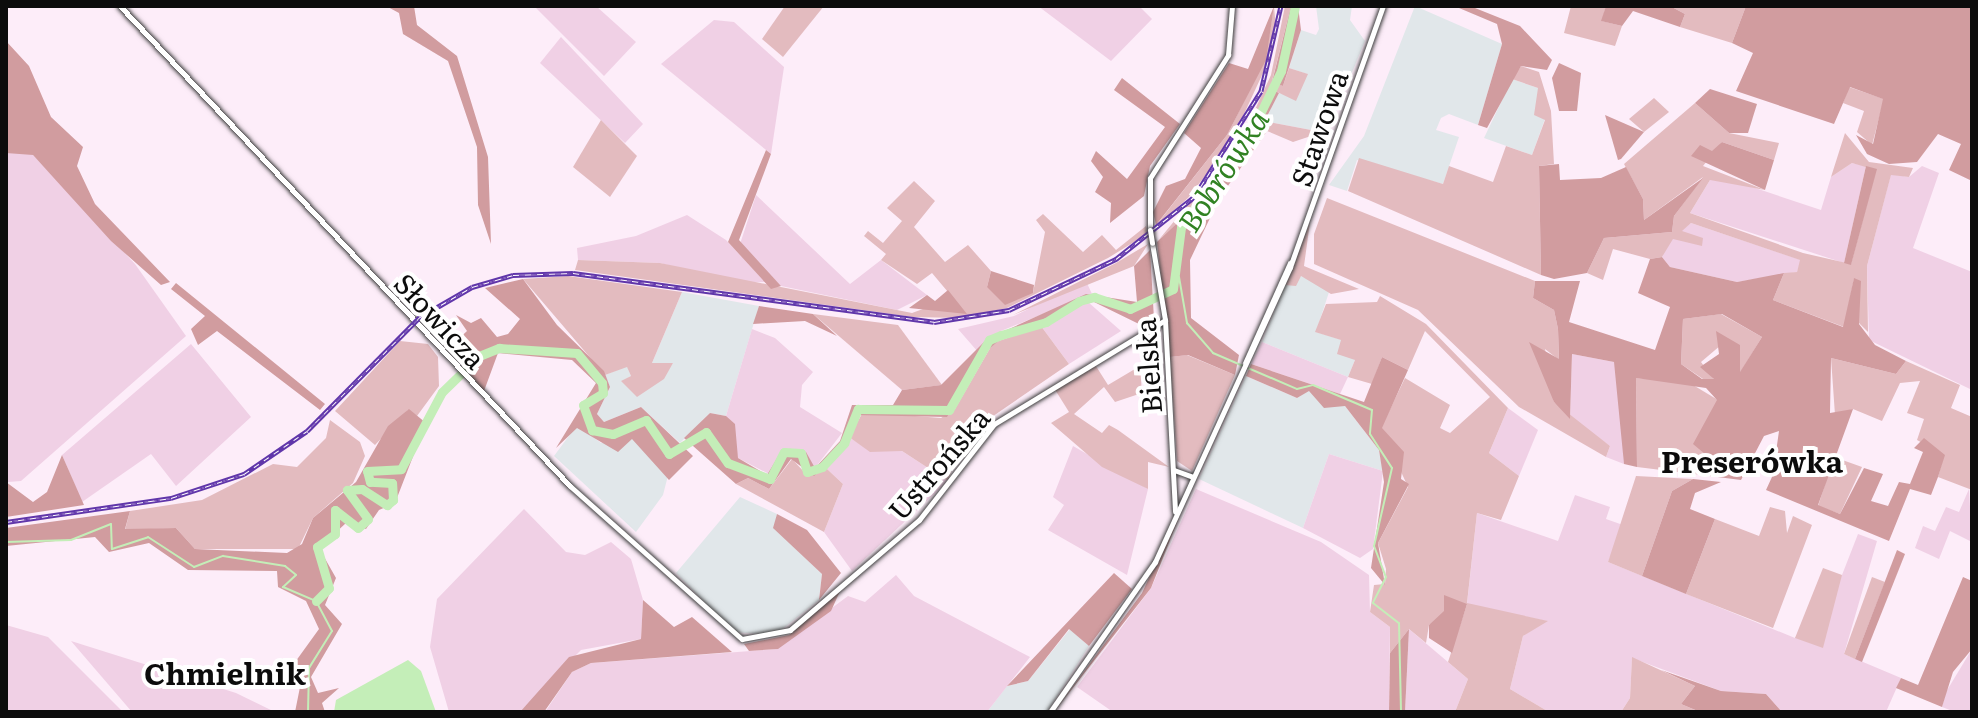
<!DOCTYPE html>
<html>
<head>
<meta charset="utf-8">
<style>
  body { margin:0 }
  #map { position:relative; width:1978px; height:718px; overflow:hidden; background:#fdedf9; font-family:Literata,serif }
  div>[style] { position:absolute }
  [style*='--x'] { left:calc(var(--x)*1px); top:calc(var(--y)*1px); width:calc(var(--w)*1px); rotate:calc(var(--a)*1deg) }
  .industrial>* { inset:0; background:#e1e7ea }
  .farmland>* { inset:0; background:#f0d0e5 }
  .green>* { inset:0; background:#e3bbbf }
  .forest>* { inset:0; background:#d19c9f }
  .water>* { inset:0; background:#c4eeb8 }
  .stream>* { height:2px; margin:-1px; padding:0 1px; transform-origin:1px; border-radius:1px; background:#c4eeb8 }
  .river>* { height:9px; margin:-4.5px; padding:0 4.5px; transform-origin:4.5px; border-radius:4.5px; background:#c4eeb8 }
  .roads { filter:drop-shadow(0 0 2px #3f3f3f) drop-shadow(0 0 2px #3f3f3f) }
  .tertiary>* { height:5px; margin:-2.5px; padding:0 2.5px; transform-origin:2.5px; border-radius:2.5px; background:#fff }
  .rail>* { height:5px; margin-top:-2.5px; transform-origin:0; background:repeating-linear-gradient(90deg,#fff 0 6px,#6036aa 0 12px); box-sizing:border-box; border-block:2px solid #6036aa }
  .bridges { filter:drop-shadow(0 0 2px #3f3f3f) drop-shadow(0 0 2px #3f3f3f) }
  .tertiary-bridge>* { height:5px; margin:-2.5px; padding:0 2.5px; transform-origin:2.5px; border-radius:2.5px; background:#fff }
  span { translate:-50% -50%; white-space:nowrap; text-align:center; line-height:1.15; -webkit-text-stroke:8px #fff; paint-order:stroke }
  .street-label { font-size:28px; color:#0c0c0c }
  .water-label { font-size:30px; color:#318223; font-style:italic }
  .neighbourhood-label { font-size:30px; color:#0c0c0c; font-weight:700 }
  .frame { position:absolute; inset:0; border:8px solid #0c0c0c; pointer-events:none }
</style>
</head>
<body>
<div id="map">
  <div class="industrial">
    <div style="clip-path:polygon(1316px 6px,1352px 6px,1350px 20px,1365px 41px,1327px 133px,1264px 121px,1279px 93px,1295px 96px,1307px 74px,1289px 68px,1301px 30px,1316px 35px,1319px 29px)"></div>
    <div style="clip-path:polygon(1415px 6px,1502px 44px,1478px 125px,1449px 114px,1441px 118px,1436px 130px,1459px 137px,1443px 184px,1357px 160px,1347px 191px,1329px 185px,1364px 136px)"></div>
    <div style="clip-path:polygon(1512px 79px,1538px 88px,1545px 119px,1532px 155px,1484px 138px)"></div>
    <div style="clip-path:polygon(1301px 276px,1330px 289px,1316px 332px,1342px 340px,1355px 360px,1348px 377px,1262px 342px,1285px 285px)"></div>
    <div style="clip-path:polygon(682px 292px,759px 306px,726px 416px,710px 413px,680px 443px,641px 407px,604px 422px,597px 414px,610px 387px,605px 375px,627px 366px,631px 376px,621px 382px,662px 376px,673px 363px,652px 363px)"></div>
    <div style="clip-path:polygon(1246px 376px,1297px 398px,1309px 390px,1345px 406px,1379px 450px,1383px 471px,1329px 454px,1303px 528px,1199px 479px)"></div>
    <div style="clip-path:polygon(577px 425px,601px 443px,640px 433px,671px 464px,663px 495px,636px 532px,554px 456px)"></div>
    <div style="clip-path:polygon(740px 497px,777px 514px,774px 528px,822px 574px,819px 600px,775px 635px,734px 632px,676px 573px)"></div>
    <div style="clip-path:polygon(1070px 629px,1089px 646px,1047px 712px,987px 712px,1007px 686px,1028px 681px)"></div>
  </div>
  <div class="farmland">
    <div style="clip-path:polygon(534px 6px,596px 6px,636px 42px,604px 76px)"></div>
    <div style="clip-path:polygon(1038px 6px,1139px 6px,1152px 19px,1111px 61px)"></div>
    <div style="clip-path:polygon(714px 20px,734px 22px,784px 67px,771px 154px,661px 64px)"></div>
    <div style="clip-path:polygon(561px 37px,643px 124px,625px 143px,540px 63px)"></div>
    <div style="clip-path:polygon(19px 150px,33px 155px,135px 264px,186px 336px,21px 481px,8px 482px,6px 153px)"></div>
    <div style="clip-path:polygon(1852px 163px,1866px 166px,1844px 263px,1690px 213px,1710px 180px,1722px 177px,1821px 210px,1831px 177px)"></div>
    <div style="clip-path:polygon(1922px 166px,1939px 173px,1913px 248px,1972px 272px,1972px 390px,1869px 340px,1867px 266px,1891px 174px,1909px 177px)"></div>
    <div style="clip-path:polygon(756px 195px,850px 284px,881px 260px,927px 295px,897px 310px,781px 286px,740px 244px)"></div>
    <div style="clip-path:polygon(687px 215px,726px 240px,765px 282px,733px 283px,660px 263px,578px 260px,577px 248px,636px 236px)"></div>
    <div style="clip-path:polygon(1691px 223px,1801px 260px,1797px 272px,1737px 282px,1670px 267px,1662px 257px,1669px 240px)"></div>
    <div style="clip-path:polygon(1086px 281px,1092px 294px,1001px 331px,978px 352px,958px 329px,1014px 316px)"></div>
    <div style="clip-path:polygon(1088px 302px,1121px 331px,1069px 364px,1041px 326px)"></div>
    <div style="clip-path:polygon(752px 329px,775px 338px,813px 372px,802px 385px,800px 407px,842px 433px,815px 468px,782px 450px,771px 475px,738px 458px,726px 416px)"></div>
    <div style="clip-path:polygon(1262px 342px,1348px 377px,1340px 394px,1251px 364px)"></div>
    <div style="clip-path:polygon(191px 344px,251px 417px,176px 486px,151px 454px,82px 502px,62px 455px)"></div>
    <div style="clip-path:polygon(1572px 354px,1614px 362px,1621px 375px,1624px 464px,1606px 457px,1610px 446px,1570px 419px)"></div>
    <div style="clip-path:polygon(1508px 408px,1538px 430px,1519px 476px,1489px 453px)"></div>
    <div style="clip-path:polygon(849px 437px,870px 451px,902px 451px,948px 481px,852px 571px,824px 532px,843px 484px,826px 468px)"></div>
    <div style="clip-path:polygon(1073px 446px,1148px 489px,1127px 575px,1048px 530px,1064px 505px,1053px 497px)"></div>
    <div style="clip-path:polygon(1329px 454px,1383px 471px,1373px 549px,1360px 558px,1303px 528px)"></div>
    <div style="clip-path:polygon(1196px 489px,1321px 542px,1369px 575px,1370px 612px,1390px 627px,1389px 712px,1113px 712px,1077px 687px,1151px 588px)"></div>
    <div style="clip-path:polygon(1969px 489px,1972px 542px,1950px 531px,1939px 559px,1915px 548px,1923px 526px,1935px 531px,1946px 507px,1959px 512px)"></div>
    <div style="clip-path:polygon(1575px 495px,1610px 507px,1606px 519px,1623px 525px,1608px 562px,1795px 638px,1842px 575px,1858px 534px,1877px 541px,1844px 654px,1901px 678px,1886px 712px,1782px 712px,1766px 694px,1721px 691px,1632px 658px,1630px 698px,1621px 712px,1549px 712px,1510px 689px,1523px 636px,1546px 621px,1467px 604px,1477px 513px,1558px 541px)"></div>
    <div style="clip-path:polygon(524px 509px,566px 552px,585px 555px,611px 542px,631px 559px,643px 600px,641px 639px,581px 650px,520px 712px,449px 712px,430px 647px,437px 599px)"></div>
    <div style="clip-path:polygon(896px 575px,914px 596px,1030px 657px,987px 712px,545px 712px,572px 672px,591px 663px,777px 649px,848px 596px,865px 602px)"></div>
    <div style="clip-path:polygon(6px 625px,48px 637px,123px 712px,6px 712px)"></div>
    <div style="clip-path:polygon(1409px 629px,1468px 679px,1455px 712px,1405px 712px)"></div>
    <div style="clip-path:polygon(71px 641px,236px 693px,275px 712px,132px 712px)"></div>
    <div style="clip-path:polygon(1972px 649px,1972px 712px,1955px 712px,1942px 707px,1946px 692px)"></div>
  </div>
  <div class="green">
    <div style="clip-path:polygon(785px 6px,824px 6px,783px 57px,762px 39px)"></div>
    <div style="clip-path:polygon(1274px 6px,1276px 29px,1269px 60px,1231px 142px,1188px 198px,1154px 228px,1227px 135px,1265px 60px)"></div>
    <div style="clip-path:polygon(1285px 6px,1291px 6px,1272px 81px,1283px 86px,1289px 68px,1308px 74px,1296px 101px,1271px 89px,1213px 189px,1157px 242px,1241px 140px,1271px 75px)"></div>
    <div style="clip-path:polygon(1571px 6px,1606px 6px,1602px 21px,1622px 26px,1615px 46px,1564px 33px)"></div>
    <div style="clip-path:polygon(1670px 6px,1746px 6px,1732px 43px,1680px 27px,1685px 14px)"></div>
    <div style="clip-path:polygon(1521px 66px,1539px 72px,1551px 111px,1554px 164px,1539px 166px,1541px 275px,1348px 191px,1359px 158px,1443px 184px,1449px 166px,1493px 182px,1506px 146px,1532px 155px,1545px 120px,1534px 115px,1538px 88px,1512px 79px)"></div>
    <div style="clip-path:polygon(1849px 87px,1884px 99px,1872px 145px,1857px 132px,1864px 111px,1843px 103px)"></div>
    <div style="clip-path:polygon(1654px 98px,1669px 112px,1644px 132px,1629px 119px)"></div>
    <div style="clip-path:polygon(1695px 103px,1729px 133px,1779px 143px,1774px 160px,1722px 142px,1703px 166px,1765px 190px,1710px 180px,1690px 213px,1803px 253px,1851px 264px,1876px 170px,1852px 163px,1831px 177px,1845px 133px,1869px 162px,1913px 168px,1909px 177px,1891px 175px,1867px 266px,1868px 332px,1859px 323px,1854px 279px,1844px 327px,1773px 300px,1784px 273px,1797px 272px,1800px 260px,1691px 223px,1682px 231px,1703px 238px,1702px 246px,1673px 239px,1662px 257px,1650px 259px,1613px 249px,1603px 280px,1587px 273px,1604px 238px,1672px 232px,1674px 216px,1703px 177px,1644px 220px,1643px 199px,1624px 164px)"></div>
    <div style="clip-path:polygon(601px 120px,637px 156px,610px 197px,573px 167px)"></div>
    <div style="clip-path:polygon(1264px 121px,1327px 133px,1330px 145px,1311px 136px,1293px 142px,1267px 131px)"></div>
    <div style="clip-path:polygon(914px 181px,935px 201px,914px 227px,945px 262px,968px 245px,991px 271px,987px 287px,1033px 293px,1045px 232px,1036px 220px,1043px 214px,1083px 252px,1102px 235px,1116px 250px,1146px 226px,1147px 234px,1108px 258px,1007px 308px,959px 318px,913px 317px,575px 270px,578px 260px,660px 263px,912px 313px,953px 298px,932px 273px,917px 284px,881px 260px,886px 254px,864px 236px,868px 231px,883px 243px,902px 221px,887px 208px)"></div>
    <div style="clip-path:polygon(1327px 198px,1535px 281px,1533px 298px,1554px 310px,1558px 329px,1559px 360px,1545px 349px,1554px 402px,1610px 446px,1606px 457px,1519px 407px,1418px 310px,1314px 264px,1314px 234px)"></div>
    <div style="clip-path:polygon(1310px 222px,1304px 266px,1359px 289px,1331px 294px,1301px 276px,1296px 286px,1285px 285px)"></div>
    <div style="clip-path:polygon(1148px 244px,1134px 266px,1013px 315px,1116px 263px)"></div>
    <div style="clip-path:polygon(568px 276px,682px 292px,652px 363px,673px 363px,664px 379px,637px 397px,621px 381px,631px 376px,627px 367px,605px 375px,523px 279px)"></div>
    <div style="clip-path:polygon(1380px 296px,1426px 324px,1508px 408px,1489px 453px,1519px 476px,1501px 520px,1477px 513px,1467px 603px,1548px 621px,1523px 636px,1510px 689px,1549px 712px,1455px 712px,1468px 679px,1448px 662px,1467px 604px,1429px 625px,1426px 643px,1409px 629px,1390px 653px,1390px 627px,1370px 612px,1374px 585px,1385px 584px,1386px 569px,1378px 543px,1408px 487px,1381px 428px,1405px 378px,1450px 405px,1440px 428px,1450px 433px,1490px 397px,1425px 331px,1408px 370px,1382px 357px,1372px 384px,1348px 377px,1355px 360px,1337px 354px,1341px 340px,1315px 332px,1326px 304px,1377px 302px)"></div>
    <div style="clip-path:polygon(813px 314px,898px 325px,942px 385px,902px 390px)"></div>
    <div style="clip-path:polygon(1721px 314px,1762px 337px,1740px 373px,1721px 345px,1701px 362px,1714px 379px,1703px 379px,1681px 364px,1683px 319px)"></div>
    <div style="clip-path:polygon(1041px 326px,1069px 364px,983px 423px,958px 452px,948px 481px,902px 451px,870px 452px,849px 437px,863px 412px,941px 418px,955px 409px,993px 343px)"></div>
    <div style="clip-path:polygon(400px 341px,428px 344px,438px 357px,439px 386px,417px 416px,408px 410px,375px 445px,335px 411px)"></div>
    <div style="clip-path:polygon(1187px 355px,1235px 375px,1192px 471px,1177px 461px,1170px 357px)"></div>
    <div style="clip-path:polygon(1831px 358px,1896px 374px,1906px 361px,1960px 385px,1951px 408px,1972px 417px,1972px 490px,1938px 477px,1944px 455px,1917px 440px,1924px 419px,1907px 413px,1920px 381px,1900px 383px,1882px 421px,1853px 409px,1835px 415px)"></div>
    <div style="clip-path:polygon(1094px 363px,1108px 385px,1140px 366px,1142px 393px,1115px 402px,1104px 387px,1074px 414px,1102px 433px,1109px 425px,1118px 430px,1169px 467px,1148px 462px,1148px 489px,1102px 467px,1051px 423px,1069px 412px,1054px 388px)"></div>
    <div style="clip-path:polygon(1636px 378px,1688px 382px,1718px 400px,1702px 475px,1637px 467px)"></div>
    <div style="clip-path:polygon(330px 420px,360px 442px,365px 456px,353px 483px,313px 518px,298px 549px,195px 549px,176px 528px,125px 530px,130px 511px,202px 500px,273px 464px,297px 467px,326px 438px)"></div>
    <div style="clip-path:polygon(1834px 457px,1862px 467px,1840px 514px,1818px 506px)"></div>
    <div style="clip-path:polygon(792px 459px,807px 475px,826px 468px,843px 484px,824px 532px,736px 484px,748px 478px,769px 489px)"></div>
    <div style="clip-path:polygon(1636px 476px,1693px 479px,1672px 491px,1642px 576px,1608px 562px)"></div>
    <div style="clip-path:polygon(1770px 507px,1785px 511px,1787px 533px,1793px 516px,1812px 525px,1773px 628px,1686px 594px,1715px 519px,1759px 536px)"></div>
    <div style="clip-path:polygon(1823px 568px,1842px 575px,1823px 648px,1795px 638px)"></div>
    <div style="clip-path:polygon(1872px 577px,1885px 582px,1855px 659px,1844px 654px)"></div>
    <div style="clip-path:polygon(1632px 657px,1695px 686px,1681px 704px,1700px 712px,1621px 712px,1630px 698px)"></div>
  </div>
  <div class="forest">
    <div style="clip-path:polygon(386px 6px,414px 6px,417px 25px,457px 56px,488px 157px,491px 244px,478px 205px,477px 147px,448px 61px,403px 34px,399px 13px)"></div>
    <div style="clip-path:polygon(1274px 6px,1266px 60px,1227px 135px,1156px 225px,1153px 212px,1166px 186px,1185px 179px,1201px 148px,1184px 133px,1229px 63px,1248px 69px)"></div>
    <div style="clip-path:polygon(1291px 6px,1298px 6px,1301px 30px,1283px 86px,1272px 82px)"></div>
    <div style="clip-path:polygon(1470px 6px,1520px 26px,1552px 60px,1547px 70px,1521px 66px,1487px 128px,1478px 125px,1502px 44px,1497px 24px,1459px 8px)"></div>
    <div style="clip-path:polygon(1606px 6px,1670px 6px,1685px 14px,1680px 27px,1633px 11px,1622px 26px,1601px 21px)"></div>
    <div style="clip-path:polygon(1746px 6px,1972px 6px,1972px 181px,1949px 170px,1961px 144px,1938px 134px,1917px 162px,1889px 164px,1867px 154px,1856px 135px,1873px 144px,1883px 99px,1850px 87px,1834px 124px,1736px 91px,1753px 53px,1732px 43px)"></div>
    <div style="clip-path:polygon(6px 41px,29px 66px,51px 117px,83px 147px,77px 166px,95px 204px,170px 282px,161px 285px,111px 241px,33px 155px,6px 153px)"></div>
    <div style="clip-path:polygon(1559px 63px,1581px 73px,1577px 111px,1559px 111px,1552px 78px)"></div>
    <div style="clip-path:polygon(1122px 78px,1180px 124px,1150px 166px,1144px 196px,1110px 223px,1111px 203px,1095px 192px,1103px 177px,1091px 161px,1096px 151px,1127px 179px,1165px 127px,1114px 90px)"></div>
    <div style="clip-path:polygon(1271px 89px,1279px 93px,1263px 124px,1267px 131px,1220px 197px,1190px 260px,1191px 318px,1239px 355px,1235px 375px,1188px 355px,1170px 357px,1157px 242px,1213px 189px)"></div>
    <div style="clip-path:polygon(1710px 89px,1757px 104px,1748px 133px,1729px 133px,1695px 103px)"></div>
    <div style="clip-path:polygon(1605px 115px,1644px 132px,1621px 159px,1618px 160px)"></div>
    <div style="clip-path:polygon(1722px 142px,1774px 160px,1765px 190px,1691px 156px,1700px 145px,1712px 151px)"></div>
    <div style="clip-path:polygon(766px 150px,771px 154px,739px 240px,781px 286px,771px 289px,728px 242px)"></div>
    <div style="clip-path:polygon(1559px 164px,1560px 180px,1601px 178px,1626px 167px,1643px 199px,1644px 220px,1703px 178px,1674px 216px,1672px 232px,1604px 238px,1587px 273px,1554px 279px,1541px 275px,1539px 166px)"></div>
    <div style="clip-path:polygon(1866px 166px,1877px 169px,1851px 265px,1844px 263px)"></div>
    <div style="clip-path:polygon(1150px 250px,1154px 319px,1141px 325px,1092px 301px,1003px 337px,983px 354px,947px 417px,856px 415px,845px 447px,814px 476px,791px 459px,769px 489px,748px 478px,736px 484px,684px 438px,710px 413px,726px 416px,735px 424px,738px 458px,767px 475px,782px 450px,806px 452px,815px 468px,840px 441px,852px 405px,893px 405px,902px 390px,941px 385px,987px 339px,1086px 294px,1137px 302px,1134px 266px)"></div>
    <div style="clip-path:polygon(evenodd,1662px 257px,1670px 267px,1737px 282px,1784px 273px,1773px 300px,1843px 327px,1854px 278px,1861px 281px,1859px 324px,1875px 345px,1906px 361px,1896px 374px,1831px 358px,1830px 413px,1853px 409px,1818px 505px,1840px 514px,1864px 468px,1883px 474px,1871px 501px,1888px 506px,1899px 482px,1910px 484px,1923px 452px,1914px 448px,1924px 438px,1945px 455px,1938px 477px,1931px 495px,1910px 489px,1889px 541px,1766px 490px,1782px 455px,1776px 452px,1779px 431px,1764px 436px,1741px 480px,1702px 475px,1705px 454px,1693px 444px,1717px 400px,1706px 388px,1636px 378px,1637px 467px,1624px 464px,1614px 362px,1572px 354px,1570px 419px,1554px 402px,1529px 342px,1559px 359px,1558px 329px,1554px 310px,1533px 298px,1535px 281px,1580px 281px,1569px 322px,1655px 350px,1670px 307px,1638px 293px,1650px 259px,1662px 257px,1722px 314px,1762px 337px,1740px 372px,1740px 345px,1716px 331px,1719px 354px,1700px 367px,1714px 379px,1702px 379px,1681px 364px,1683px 319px,1722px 314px)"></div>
    <div style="clip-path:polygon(991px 271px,1034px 285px,1033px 293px,1005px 305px,987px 287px)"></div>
    <div style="clip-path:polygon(523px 279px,557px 325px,604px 371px,610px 387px,597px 414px,604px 422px,641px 407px,693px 456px,669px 480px,632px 439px,618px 452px,577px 428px,556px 448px,596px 383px,572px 360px,498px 353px,484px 391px,448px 349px,467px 331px,456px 315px,471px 323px,481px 318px,497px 337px,508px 334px,520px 319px,485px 288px)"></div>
    <div style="clip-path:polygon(176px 283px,325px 404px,320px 410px,217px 331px,198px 345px,191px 329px,205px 316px,171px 289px)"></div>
    <div style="clip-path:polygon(948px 290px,967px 314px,909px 308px,927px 295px,935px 301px)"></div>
    <div style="clip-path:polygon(759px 306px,813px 314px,837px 336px,805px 321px,753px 324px)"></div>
    <div style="clip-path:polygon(1382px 357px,1408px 370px,1382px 428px,1404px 452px,1401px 479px,1409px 484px,1378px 543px,1385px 585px,1371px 568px,1384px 482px,1379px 450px,1345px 406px,1324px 408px,1309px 391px,1297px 398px,1246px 376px,1251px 364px,1364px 402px)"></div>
    <div style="clip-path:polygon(409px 409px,426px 423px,395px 503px,379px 510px,366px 529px,346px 523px,319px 548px,336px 578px,325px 605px,342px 624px,311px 677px,318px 693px,339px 688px,322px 703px,325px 712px,295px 712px,301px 682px,293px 665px,319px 629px,306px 601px,278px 587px,277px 571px,188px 570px,149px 543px,109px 552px,95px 537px,6px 546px,6px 528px,130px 511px,125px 529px,176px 528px,195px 549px,287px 553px,302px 544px,313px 518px,356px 482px,388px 426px)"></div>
    <div style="clip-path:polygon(62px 455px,84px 505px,6px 517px,6px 482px,33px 502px,47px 492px)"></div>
    <div style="clip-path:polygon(1693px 479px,1721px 482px,1695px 493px,1690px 509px,1715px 519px,1686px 594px,1642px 576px,1672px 491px)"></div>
    <div style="clip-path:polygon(1191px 487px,1151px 588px,1054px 712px,1142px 593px)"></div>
    <div style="clip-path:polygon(777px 514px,807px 530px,841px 573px,819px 600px,822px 574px,773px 528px)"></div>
    <div style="clip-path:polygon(1897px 550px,1905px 554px,1862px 662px,1855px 659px)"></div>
    <div style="clip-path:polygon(1114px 573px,1132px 589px,1089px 646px,1069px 629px,1028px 681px,1007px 686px)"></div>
    <div style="clip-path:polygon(1963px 577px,1972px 581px,1972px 649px,1953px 672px,1942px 707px,1896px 688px,1901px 678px,1918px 685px)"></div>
    <div style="clip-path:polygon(841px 589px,831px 611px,778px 649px,749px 651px,744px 644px,789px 635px)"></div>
    <div style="clip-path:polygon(1444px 595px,1467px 604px,1452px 653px,1429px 638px,1429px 625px,1444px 611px)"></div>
    <div style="clip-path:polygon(643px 600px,674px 627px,692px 617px,732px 652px,591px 663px,572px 672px,544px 712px,520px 712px,569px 657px,641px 639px)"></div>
    <div style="clip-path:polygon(1409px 629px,1405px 712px,1389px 712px,1390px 653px)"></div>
    <div style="clip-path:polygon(1661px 670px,1721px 691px,1766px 694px,1782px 712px,1700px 712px,1681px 704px,1695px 686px)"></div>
  </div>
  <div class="water">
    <div style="clip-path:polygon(408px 660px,421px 671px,436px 712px,334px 712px,336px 700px)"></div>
  </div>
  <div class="stream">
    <div style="--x:1951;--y:6;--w:1;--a:0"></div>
    <div style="--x:1179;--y:277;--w:47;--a:80.1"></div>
    <div style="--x:1187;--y:323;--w:40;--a:49"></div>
    <div style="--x:1213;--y:353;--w:91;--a:23.2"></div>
    <div style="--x:1297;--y:389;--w:16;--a:-14"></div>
    <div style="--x:1313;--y:385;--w:64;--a:23"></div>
    <div style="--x:1372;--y:410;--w:24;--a:95"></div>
    <div style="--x:1370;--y:434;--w:40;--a:57.1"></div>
    <div style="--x:1392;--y:468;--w:80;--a:103"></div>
    <div style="--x:1374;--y:546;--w:33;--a:69"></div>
    <div style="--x:1386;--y:577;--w:29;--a:117"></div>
    <div style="--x:1373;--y:603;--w:33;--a:38"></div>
    <div style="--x:1399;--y:623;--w:89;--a:88.7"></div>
    <div style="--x:6;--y:542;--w:65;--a:-1.8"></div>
    <div style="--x:71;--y:540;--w:43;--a:-21.8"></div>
    <div style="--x:111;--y:524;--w:25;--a:88"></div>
    <div style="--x:112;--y:549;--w:38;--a:-18"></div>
    <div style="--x:148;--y:537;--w:55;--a:33.1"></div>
    <div style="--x:194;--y:567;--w:31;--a:-21"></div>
    <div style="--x:223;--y:556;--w:63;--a:9.2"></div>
    <div style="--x:285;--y:566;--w:14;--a:39"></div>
    <div style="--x:296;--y:575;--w:18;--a:137"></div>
    <div style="--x:283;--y:587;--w:36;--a:23"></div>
    <div style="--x:316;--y:601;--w:34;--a:62"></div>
    <div style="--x:332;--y:631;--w:44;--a:121.9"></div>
    <div style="--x:309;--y:668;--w:44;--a:91.3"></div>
  </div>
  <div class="river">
    <div style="--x:316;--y:601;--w:18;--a:-45"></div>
    <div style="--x:329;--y:588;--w:43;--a:-106.3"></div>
    <div style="--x:317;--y:547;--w:22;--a:-36"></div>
    <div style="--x:335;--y:534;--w:24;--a:-90"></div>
    <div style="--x:335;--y:510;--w:29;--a:38"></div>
    <div style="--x:358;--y:528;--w:13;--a:-42"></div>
    <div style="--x:368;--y:519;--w:36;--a:-126"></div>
    <div style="--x:347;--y:490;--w:15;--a:-4"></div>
    <div style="--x:362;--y:489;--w:30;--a:33"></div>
    <div style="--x:387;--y:505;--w:8;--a:-40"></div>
    <div style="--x:393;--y:500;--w:17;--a:-93"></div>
    <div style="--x:392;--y:483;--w:22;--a:-177"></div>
    <div style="--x:370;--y:482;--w:11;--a:-105"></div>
    <div style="--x:367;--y:471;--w:34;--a:-3"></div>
    <div style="--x:401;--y:469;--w:87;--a:-62"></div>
    <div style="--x:442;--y:392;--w:52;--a:-44.2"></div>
    <div style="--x:479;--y:356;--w:22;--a:-22"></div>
    <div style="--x:499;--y:348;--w:78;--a:3.7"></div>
    <div style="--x:577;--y:353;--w:39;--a:50"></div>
    <div style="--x:602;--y:383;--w:10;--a:84"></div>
    <div style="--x:603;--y:393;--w:23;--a:149"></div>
    <div style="--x:583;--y:405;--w:27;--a:70"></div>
    <div style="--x:592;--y:430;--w:21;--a:11"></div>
    <div style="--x:613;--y:434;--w:36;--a:-23"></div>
    <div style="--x:646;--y:420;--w:41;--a:55.9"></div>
    <div style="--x:669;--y:454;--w:43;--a:-30.7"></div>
    <div style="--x:706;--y:432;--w:38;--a:55"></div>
    <div style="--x:728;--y:463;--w:45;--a:20.9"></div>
    <div style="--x:770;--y:479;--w:30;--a:-63"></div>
    <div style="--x:784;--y:452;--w:17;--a:3"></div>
    <div style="--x:801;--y:453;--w:20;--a:72"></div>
    <div style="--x:807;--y:472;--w:16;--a:-18"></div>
    <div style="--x:822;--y:467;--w:33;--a:-47"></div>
    <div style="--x:844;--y:443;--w:37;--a:-68"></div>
    <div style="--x:858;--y:409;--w:91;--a:0.6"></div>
    <div style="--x:949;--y:410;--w:81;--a:-60.3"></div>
    <div style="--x:989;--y:340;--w:13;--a:-23"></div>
    <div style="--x:1001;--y:335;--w:47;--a:-16.1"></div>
    <div style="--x:1046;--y:322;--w:39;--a:-32"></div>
    <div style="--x:1079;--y:301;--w:16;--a:-15"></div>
    <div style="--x:1094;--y:297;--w:38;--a:18"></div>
    <div style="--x:1130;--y:309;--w:47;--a:-24.9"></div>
    <div style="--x:1173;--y:289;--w:63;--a:-82.6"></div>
    <div style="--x:1181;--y:227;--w:127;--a:-54.3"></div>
    <div style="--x:1255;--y:124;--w:59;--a:-63.9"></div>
    <div style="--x:1281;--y:71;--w:66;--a:-77.8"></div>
  </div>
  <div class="roads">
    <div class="tertiary">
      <div style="--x:120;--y:6;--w:658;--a:46.85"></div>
      <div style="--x:570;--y:486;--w:230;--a:41.7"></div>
      <div style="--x:742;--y:639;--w:49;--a:-10.6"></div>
      <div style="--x:790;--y:630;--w:170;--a:-40.5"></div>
      <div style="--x:919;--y:520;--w:122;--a:-52"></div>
      <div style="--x:994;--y:424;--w:200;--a:-31.3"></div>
      <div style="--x:1150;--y:230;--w:52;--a:-90"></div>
      <div style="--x:1150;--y:178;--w:146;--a:-57.6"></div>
      <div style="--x:1228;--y:55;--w:49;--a:-85.3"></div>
      <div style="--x:1152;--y:243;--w:78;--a:80.4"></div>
      <div style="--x:1165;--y:320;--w:192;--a:87"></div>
      <div style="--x:1245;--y:363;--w:110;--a:-65.8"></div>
      <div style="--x:1174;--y:470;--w:20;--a:20"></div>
      <div style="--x:1050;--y:712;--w:183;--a:-55"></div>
      <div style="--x:1155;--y:562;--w:324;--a:-65.4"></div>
      <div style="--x:1290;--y:267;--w:277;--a:-70.4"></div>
    </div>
  </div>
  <div class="rail">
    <div style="--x:6;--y:522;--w:167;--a:-8.3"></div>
    <div style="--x:171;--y:498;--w:77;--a:-18.2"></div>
    <div style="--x:244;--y:474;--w:76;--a:-34.3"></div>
    <div style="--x:307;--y:431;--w:161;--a:-45.3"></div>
    <div style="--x:420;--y:317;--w:60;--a:-30"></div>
    <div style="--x:472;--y:287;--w:43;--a:-16.3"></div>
    <div style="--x:513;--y:275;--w:60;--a:-1.9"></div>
    <div style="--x:573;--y:273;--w:364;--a:7.7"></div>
    <div style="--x:934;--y:322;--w:76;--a:-9.1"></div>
    <div style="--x:1009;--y:310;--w:119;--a:-25.5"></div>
    <div style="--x:1116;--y:259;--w:100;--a:-38.5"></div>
    <div style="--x:1194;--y:197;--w:125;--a:-57.7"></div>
    <div style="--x:1261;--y:91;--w:87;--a:-76.8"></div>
  </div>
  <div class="bridges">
    <div class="tertiary-bridge">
      <div style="--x:1150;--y:230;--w:13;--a:81"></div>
    </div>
  </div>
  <div class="street-label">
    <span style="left:1318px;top:128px;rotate:-71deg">Stawowa</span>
    <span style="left:441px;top:320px;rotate:47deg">Słowicza</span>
    <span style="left:1147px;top:366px;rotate:-94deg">Bielska</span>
    <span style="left:938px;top:463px;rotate:-49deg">Ustrońska</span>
  </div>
  <div class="water-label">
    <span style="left:1222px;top:170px;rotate:-57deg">Bobrówka</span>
  </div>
  <div class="neighbourhood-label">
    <span style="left:1752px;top:460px">Preserówka</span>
    <span style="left:225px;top:672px">Chmielnik</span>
  </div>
  <div class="frame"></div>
</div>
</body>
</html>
